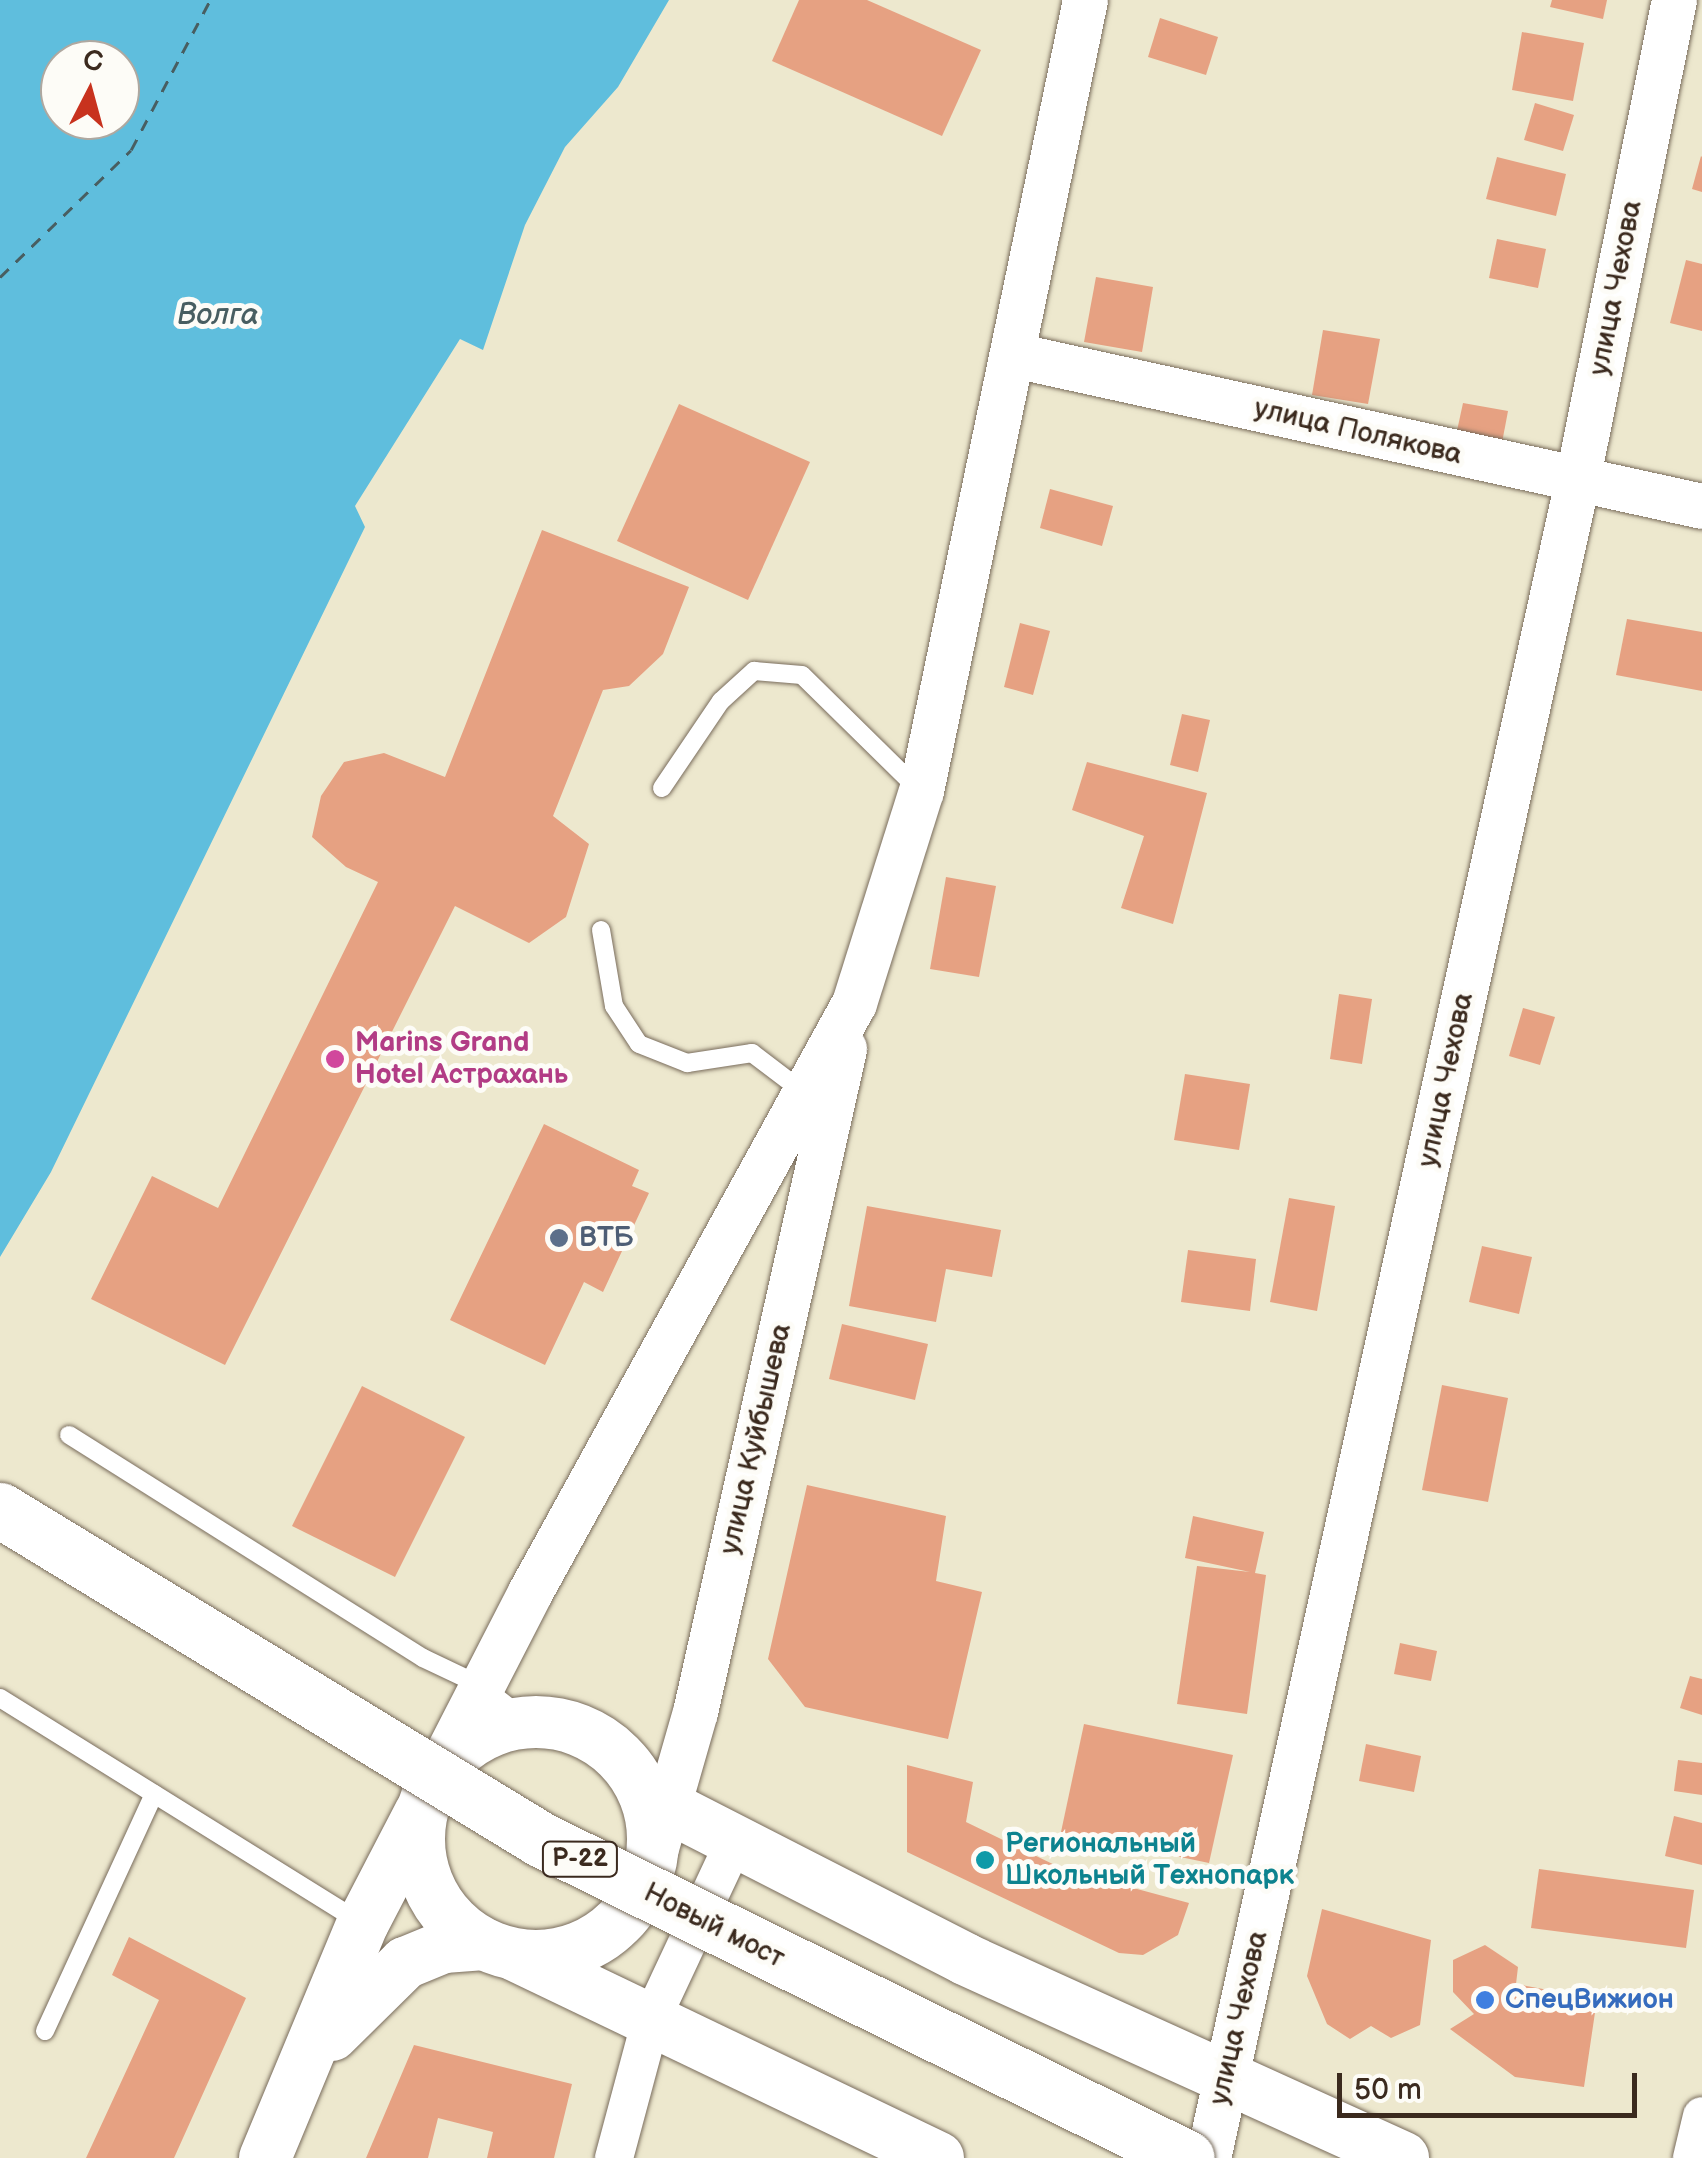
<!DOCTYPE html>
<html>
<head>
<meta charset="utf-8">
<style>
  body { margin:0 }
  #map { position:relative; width:1702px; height:2158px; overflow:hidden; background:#ede8ce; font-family:"Balsamiq Sans",sans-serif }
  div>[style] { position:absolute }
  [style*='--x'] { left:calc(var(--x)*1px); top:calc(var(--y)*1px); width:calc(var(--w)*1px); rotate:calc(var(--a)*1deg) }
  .water>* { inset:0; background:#5fbedd }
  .ferry>* { height:2.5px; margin-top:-1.25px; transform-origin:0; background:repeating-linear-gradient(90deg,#485e61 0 12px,transparent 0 22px) }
  .building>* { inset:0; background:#e6a182 }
  .roads { filter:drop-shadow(0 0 2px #796c5c) drop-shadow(0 0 2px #796c5c) }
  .service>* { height:18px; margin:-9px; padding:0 9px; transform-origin:9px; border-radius:9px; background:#fff }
  .minor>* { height:38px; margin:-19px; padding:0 19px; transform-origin:19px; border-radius:19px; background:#fff }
  .tertiary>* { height:45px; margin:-22.5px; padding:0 22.5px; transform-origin:22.5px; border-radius:22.5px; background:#fff }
  .secondary>* { height:52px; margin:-26px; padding:0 26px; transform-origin:26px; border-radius:26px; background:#fff }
  .secondary>.ring { margin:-26px; padding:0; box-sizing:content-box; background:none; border:52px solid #fff; border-radius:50% }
  .bridges { filter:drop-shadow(0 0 2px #796c5c) drop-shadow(0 0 2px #796c5c) }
  .trunk-bridge>* { height:55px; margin:-27.5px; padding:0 27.5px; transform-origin:27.5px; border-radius:27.5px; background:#fff }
  .dots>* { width:28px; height:28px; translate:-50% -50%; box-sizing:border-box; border:5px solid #fdfcf7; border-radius:50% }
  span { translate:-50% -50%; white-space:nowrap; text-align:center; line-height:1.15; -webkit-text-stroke:10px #fdfcf7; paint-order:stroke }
  .shield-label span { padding:2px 8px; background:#fdfcf7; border:2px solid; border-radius:8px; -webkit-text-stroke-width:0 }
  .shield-label { font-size:25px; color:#3b2a1e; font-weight:700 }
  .street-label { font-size:28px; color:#3b2a1e }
  .hotel-label { font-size:28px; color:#b23c85; font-weight:700 }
  .left { translate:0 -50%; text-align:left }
  .service-label { font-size:28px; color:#4e5e75; font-weight:700 }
  .culture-label { font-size:28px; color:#0d838f; font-weight:700 }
  .shop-label { font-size:28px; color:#366cbe; font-weight:700 }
  .water-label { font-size:30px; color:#485e61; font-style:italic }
  .north { position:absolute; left:40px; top:40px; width:100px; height:100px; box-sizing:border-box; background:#fdfcf7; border:2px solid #afa8a0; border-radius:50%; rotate:6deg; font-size:28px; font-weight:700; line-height:40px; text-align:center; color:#3b2a1e }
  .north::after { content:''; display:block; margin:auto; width:35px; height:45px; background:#c8321e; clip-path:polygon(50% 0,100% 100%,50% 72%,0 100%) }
  .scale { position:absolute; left:1337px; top:2073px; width:300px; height:45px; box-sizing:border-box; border:5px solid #3b2a1e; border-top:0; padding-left:12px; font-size:30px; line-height:35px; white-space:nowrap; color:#3b2a1e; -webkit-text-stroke:8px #fdfcf7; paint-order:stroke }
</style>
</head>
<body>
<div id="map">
  <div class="water">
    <div style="clip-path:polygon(evenodd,0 0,669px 0,618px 87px,565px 147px,525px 225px,483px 350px,460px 339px,355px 506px,365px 527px,51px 1172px,0 1257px,0 0,60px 60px,120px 60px,120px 120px,60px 120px,60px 60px)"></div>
  </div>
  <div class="ferry">
    <div style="--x:0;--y:277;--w:182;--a:-44.1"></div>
    <div style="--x:131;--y:150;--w:170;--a:-62.2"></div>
  </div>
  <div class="building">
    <div style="clip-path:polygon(799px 0,867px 0,981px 50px,942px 136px,772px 61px)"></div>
    <div style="clip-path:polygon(1552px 0,1607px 0,1603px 19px,1550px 7px)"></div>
    <div style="clip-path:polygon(1160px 18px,1218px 37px,1206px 75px,1148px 57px)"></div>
    <div style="clip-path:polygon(1522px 32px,1584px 43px,1573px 101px,1512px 90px)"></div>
    <div style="clip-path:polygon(1535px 103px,1574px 115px,1563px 151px,1524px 140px)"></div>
    <div style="clip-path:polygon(1701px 156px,1702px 157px,1702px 192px,1692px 189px)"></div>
    <div style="clip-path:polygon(1497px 157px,1566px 174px,1556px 216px,1486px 199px)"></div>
    <div style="clip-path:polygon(1497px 239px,1546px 249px,1538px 288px,1489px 278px)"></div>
    <div style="clip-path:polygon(1686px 260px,1702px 264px,1702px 331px,1670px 323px)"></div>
    <div style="clip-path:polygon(1096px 277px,1153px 287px,1142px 352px,1084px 342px)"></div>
    <div style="clip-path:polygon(1323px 330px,1380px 339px,1368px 404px,1312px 395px)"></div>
    <div style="clip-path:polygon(1463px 403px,1508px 411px,1501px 448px,1455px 440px)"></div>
    <div style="clip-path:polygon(679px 404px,810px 462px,748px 600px,617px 541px)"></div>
    <div style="clip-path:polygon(1050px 489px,1113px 506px,1102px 546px,1040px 528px)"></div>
    <div style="clip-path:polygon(542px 530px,689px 587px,663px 654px,629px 686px,603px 690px,553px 816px,589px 844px,566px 917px,529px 943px,455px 906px,225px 1365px,91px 1299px,152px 1176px,218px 1208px,378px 882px,346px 867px,312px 837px,321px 796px,344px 762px,384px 753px,445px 777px)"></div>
    <div style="clip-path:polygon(1627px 619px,1702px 632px,1702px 691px,1616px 675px)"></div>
    <div style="clip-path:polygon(1020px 623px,1050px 631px,1033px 695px,1004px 687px)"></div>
    <div style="clip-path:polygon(1182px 714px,1210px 720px,1198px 772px,1170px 765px)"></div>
    <div style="clip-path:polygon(1087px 762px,1207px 793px,1173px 924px,1121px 908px,1144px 836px,1072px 810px)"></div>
    <div style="clip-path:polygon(946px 877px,996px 886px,979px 977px,930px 969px)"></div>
    <div style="clip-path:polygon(1339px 994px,1372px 999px,1362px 1064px,1330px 1059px)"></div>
    <div style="clip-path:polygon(1523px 1008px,1555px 1017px,1540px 1065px,1509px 1056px)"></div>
    <div style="clip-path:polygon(1185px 1074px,1250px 1084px,1239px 1150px,1174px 1140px)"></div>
    <div style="clip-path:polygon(544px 1124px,639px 1170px,632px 1186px,649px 1193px,603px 1292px,584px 1282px,545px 1365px,450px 1320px)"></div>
    <div style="clip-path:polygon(1289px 1198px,1335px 1206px,1317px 1311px,1270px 1302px)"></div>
    <div style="clip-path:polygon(867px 1206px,1001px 1230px,992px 1277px,946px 1269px,936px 1322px,849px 1306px)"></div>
    <div style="clip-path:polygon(1482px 1246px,1532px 1257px,1519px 1314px,1469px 1302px)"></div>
    <div style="clip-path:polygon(1188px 1250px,1256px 1259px,1250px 1311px,1181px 1302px)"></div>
    <div style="clip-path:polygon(842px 1324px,928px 1344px,915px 1400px,829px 1379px)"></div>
    <div style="clip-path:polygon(1442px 1385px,1508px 1398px,1488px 1502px,1422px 1490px)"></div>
    <div style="clip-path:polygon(362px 1386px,465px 1437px,395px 1577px,292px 1526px)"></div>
    <div style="clip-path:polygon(807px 1485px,946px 1516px,936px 1581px,982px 1592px,948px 1739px,805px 1707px,768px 1659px)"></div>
    <div style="clip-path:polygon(1193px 1516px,1264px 1532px,1255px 1573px,1266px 1575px,1247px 1714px,1177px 1704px,1197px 1566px,1250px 1572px,1185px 1558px)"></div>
    <div style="clip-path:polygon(1400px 1643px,1437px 1651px,1431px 1681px,1394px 1674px)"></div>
    <div style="clip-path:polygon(1690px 1676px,1702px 1679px,1702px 1715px,1680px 1708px)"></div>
    <div style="clip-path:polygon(1084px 1724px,1233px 1755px,1209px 1863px,1061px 1832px)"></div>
    <div style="clip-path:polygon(1366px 1744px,1421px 1756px,1414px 1792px,1359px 1781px)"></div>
    <div style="clip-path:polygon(1678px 1760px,1702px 1763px,1702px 1795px,1674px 1791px)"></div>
    <div style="clip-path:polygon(907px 1765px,973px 1782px,966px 1822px,1063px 1869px,1189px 1903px,1178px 1935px,1143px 1955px,1119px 1953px,907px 1852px)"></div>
    <div style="clip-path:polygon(1674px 1816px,1702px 1823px,1702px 1865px,1665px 1856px)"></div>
    <div style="clip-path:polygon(1539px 1869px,1694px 1890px,1686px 1948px,1531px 1928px)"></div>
    <div style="clip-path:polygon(1322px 1909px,1431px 1940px,1420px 2025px,1391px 2038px,1371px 2026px,1350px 2039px,1327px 2024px,1307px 1976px)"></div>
    <div style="clip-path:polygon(129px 1937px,246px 1998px,174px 2158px,86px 2158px,159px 2000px,112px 1975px)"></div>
    <div style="clip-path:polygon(1485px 1945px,1518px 1967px,1516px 1984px,1597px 1999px,1584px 2087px,1515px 2077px,1450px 2029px,1474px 2014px,1453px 1992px,1453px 1960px)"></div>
    <div style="clip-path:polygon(414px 2045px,572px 2084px,554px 2158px,487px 2158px,493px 2132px,438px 2118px,428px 2158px,366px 2158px)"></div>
  </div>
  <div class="roads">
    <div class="service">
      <div style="--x:662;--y:788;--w:105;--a:-55.9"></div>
      <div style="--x:721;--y:701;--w:45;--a:-42.3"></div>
      <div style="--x:754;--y:671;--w:48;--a:4.8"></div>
      <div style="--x:802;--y:675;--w:161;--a:44.5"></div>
      <div style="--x:601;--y:930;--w:77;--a:80.3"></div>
      <div style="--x:614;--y:1006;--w:45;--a:56.7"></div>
      <div style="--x:639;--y:1044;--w:52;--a:21.6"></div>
      <div style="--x:687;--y:1063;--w:66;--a:-8.7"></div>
      <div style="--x:752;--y:1053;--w:63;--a:37.2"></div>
      <div style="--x:69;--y:1435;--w:418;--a:32.2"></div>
      <div style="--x:423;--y:1658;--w:65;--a:25.4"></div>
      <div style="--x:482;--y:1686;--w:57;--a:37.9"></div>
      <div style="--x:0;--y:1698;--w:422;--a:31.9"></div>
      <div style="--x:45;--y:2031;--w:261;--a:-65.3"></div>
    </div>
    <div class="minor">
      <div style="--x:614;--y:2158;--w:143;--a:-75"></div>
      <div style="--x:651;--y:2020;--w:198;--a:-64.9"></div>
      <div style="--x:1692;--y:2158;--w:43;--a:-76.6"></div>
    </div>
    <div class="tertiary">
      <div style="--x:1014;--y:355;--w:704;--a:12.38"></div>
      <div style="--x:435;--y:1777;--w:208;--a:-62.8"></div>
      <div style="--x:530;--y:1592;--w:672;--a:-61.19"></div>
      <div style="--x:854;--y:1003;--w:222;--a:-72.5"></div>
      <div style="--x:921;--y:791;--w:808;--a:-78.29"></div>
      <div style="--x:649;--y:1872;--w:166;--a:-74"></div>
      <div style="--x:695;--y:1712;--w:680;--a:-77.33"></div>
      <div style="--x:1208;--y:2158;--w:1717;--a:-77.59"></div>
      <div style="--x:1577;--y:481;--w:491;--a:-78.6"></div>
    </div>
    <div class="secondary">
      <div class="ring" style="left:419px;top:1722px;width:182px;height:182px"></div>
      <div style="--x:645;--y:1795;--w:360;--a:27.1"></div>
      <div style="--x:965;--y:1959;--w:481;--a:24.4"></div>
      <div style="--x:515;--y:1955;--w:469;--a:25.6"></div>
      <div style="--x:332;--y:2035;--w:103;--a:-44.6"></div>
      <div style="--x:405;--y:1963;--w:42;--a:-22.3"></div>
      <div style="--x:444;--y:1947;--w:40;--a:-4.3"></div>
      <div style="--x:265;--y:2158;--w:255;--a:-67.4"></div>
      <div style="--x:363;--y:1923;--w:124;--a:-62.6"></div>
    </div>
  </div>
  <div class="bridges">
    <div class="trunk-bridge">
      <div style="--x:0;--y:1510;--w:632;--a:31.35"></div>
      <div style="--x:540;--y:1839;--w:721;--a:26.25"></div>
    </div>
  </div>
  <div class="dots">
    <div style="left:335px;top:1059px;background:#d1479c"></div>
    <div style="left:559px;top:1238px;background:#5c6f8a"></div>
    <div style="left:985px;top:1860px;background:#0f9aa8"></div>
    <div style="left:1485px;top:2000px;background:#3f7fe0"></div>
  </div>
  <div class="shield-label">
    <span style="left:580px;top:1859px">Р-22</span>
  </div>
  <div class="street-label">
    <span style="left:1616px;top:288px;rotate:-79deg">улица Чехова</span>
    <span style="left:1358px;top:432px;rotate:13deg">улица Полякова</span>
    <span style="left:1446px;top:1080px;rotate:-78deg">улица Чехова</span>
    <span style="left:756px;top:1439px;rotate:-77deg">улица Куйбышева</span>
    <span style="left:714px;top:1926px;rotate:27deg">Новый мост</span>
    <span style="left:1239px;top:2018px;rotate:-77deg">улица Чехова</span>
  </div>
  <div class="hotel-label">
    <span class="left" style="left:355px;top:1059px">Marins Grand<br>Hotel Астрахань</span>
  </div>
  <div class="service-label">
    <span class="left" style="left:579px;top:1238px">ВТБ</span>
  </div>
  <div class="culture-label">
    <span class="left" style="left:1005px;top:1860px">Региональный<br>Школьный Технопарк</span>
  </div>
  <div class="shop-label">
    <span class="left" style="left:1505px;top:2000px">СпецВижион</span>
  </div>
  <div class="water-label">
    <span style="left:218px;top:315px">Волга</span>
  </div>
  <div class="north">С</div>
  <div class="scale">50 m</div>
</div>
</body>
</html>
